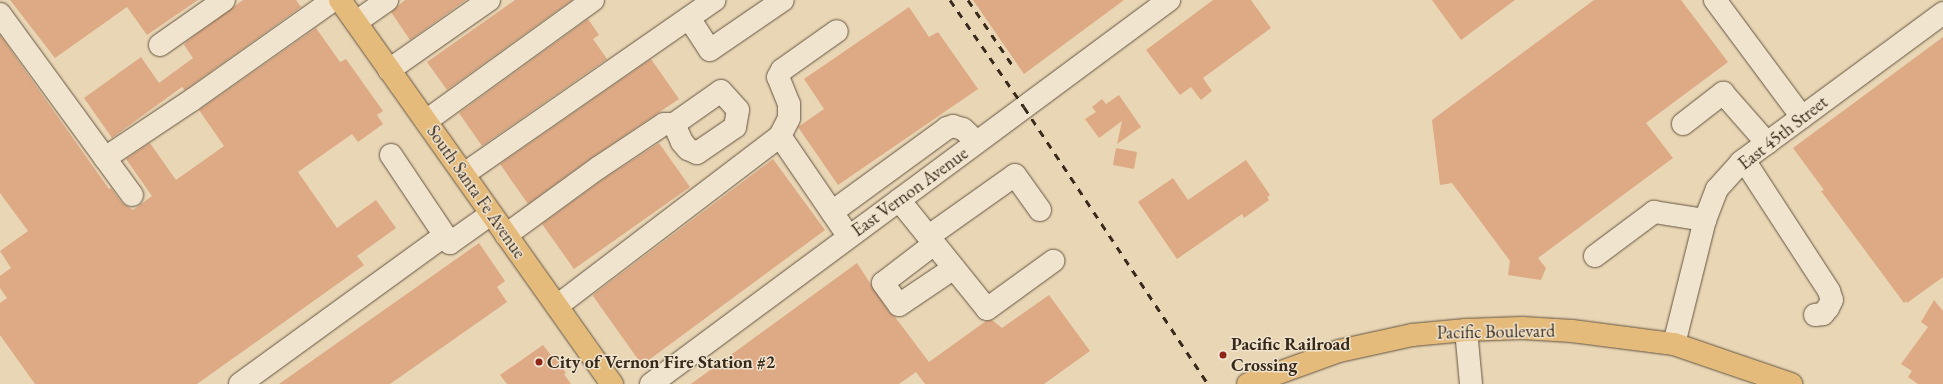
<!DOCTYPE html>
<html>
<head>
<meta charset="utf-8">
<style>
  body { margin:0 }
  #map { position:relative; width:1943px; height:384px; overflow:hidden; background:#e9d6b5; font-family:"EB Garamond",serif }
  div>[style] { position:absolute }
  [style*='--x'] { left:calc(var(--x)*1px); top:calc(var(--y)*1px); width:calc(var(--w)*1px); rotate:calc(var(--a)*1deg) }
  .building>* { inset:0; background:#ddaa85 }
  .roads { filter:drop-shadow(0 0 1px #645541) drop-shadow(0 0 1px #645541) }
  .minor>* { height:22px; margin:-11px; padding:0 11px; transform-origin:11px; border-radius:11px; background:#f1e4cf }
  .major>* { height:22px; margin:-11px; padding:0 11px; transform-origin:11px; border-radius:11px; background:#e4bb7a }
  .rail>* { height:3px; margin-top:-1.5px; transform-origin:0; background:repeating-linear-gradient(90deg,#382a1a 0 7px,transparent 0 14px) }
  .dots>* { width:11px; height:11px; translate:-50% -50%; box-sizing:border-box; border:2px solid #f1e4cf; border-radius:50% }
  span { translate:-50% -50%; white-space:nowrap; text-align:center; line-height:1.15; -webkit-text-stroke:3px #f1e4cf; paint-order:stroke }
  .street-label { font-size:18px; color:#382a1a }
  .poi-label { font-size:18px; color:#382a1a; font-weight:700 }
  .left { translate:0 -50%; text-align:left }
</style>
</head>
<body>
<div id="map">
  <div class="building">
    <div style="clip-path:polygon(10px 0,198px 0,147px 35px,127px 7px,55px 58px)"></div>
    <div style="clip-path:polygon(243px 0,296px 0,301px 7px,185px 90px,182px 87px,112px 138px,84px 98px,141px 57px,159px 83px,193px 58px,184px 45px,186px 42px)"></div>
    <div style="clip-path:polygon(405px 0,466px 0,410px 40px,391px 12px)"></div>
    <div style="clip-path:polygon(515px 0,572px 0,447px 90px,427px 62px)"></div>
    <div style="clip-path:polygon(973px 0,1124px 0,1024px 74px)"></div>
    <div style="clip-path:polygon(1213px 0,1251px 0,1271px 28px,1203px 78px,1212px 91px,1201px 100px,1191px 87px,1180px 95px,1146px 50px)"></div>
    <div style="clip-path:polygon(1432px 0,1515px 0,1461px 40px)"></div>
    <div style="clip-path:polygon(1594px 0,1681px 0,1728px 62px,1646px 123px,1673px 158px,1538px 258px,1546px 268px,1541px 280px,1508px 275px,1510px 261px,1452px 183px,1440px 185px,1432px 120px)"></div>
    <div style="clip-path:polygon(909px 7px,929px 37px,938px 32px,978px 89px,838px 185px,798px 127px,824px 109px,804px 79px)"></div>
    <div style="clip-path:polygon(588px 19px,599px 35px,593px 39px,607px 59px,482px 146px,459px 113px)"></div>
    <div style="clip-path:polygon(316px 28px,340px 62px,346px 59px,383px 111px,377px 115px,383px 124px,358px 142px,352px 134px,298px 172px,337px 228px,376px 200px,396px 228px,357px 256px,364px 265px,197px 384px,35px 384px,0 335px,0 303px,7px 298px,0 288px,0 276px,11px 268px,0 251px,28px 231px,0 193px,0 35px,109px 189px,111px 188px,122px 203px,133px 210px,152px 196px,126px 159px,150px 143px,176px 180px,224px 146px,199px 110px)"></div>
    <div style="clip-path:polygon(1943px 37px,1943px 277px,1907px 303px,1906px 301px,1904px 303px,1821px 191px,1824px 190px,1793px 148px)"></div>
    <div style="clip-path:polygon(651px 59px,679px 99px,591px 158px,528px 204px,500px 164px)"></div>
    <div style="clip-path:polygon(1119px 95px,1141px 127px,1117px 144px,1122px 121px,1099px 138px,1085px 119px,1096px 112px,1092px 107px,1102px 99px,1106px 104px)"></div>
    <div style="clip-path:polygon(659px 143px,690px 187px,574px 269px,542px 224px,605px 178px)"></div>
    <div style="clip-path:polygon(1116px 148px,1137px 152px,1134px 169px,1113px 165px)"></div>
    <div style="clip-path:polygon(773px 159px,825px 230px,642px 365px,593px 296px,594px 294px)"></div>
    <div style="clip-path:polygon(1246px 160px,1270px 195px,1267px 197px,1269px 200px,1244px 218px,1242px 214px,1177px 259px,1138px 202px,1173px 178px,1188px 200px)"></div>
    <div style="clip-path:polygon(479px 243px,505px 281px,497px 287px,507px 302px,390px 384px,279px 384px)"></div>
    <div style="clip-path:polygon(857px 263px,889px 312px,895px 317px,929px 362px,986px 321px,992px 320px,1002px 328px,1049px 295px,1090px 351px,1044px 384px,925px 384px,916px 372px,899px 384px,691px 384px)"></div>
    <div style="clip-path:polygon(1934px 300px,1943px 311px,1943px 384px,1918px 384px,1908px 377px,1912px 371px,1901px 364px,1928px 327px,1921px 322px)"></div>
    <div style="clip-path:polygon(543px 345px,553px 358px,555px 357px,566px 373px,564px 374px,571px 384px,507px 384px,500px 375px)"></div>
  </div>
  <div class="roads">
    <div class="minor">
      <div style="--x:1715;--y:0;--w:146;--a:53.4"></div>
      <div style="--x:0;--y:14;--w:224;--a:53.9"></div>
      <div style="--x:689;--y:18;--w:38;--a:57"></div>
      <div style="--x:710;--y:50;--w:88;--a:-34.4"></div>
      <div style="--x:356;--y:22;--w:38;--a:-35"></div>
      <div style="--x:160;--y:45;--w:78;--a:-35.1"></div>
      <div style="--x:389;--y:70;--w:122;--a:-35"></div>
      <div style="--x:426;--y:121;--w:206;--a:-35.9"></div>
      <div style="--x:1683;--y:124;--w:51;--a:-37.8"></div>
      <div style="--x:1723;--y:93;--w:67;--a:48.7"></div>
      <div style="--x:780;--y:136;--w:20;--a:-63"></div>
      <div style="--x:789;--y:118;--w:14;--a:-90"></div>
      <div style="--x:789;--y:104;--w:29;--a:-112"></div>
      <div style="--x:778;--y:77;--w:8;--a:-60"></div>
      <div style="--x:782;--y:70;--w:67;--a:-35.3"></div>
      <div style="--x:391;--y:155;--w:106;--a:56.2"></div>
      <div style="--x:450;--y:243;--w:50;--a:-35.3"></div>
      <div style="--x:105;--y:158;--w:105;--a:-33.7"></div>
      <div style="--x:192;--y:100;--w:173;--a:-35.3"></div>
      <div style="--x:1744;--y:160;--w:156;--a:57"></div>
      <div style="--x:1829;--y:291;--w:9;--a:72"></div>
      <div style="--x:1832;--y:300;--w:9;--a:117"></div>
      <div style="--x:1828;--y:308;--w:8;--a:130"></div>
      <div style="--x:1823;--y:314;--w:8;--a:173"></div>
      <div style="--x:464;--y:174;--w:305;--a:-34.8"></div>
      <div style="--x:899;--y:200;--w:140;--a:51.1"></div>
      <div style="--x:987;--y:309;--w:82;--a:-36"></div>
      <div style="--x:832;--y:212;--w:142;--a:-36.1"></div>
      <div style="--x:947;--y:128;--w:6;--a:-18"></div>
      <div style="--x:953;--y:126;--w:10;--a:17"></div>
      <div style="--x:963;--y:129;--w:19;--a:43"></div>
      <div style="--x:506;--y:235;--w:114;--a:-36.1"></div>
      <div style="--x:598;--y:168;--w:79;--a:-33.7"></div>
      <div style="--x:664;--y:124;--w:10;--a:0"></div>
      <div style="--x:674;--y:124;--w:57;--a:-35.1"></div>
      <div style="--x:721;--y:91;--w:25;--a:48"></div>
      <div style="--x:738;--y:110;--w:17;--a:100"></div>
      <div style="--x:735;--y:127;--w:46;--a:145.6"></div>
      <div style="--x:697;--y:153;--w:10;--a:-156"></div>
      <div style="--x:688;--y:149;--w:9;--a:-131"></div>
      <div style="--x:682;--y:142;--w:20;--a:-114"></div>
      <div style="--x:929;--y:236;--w:105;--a:-35.3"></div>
      <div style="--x:1015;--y:175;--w:43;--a:54.5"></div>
      <div style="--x:934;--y:244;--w:64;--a:142.6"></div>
      <div style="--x:883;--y:283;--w:27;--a:54"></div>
      <div style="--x:899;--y:305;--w:66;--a:-33.9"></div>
      <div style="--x:1595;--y:256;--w:74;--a:-36.7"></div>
      <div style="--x:1654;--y:212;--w:52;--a:8.9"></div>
      <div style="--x:557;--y:306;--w:280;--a:-37.3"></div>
      <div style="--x:780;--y:136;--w:122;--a:55.7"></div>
      <div style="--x:1466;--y:330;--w:54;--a:84.7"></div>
      <div style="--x:1674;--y:344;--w:128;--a:-76"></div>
      <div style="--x:1705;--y:220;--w:33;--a:-69"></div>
      <div style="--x:1717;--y:189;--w:36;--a:-48"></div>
      <div style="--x:1741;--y:162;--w:251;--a:-36.4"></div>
      <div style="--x:240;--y:384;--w:253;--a:-36"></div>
      <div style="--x:651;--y:384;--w:645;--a:-36.55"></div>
    </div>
    <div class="major">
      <div style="--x:340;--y:0;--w:471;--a:54.7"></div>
      <div style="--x:1248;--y:384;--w:97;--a:-19.9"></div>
      <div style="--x:1339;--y:351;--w:75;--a:-12.4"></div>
      <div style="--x:1412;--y:335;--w:54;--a:-5.3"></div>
      <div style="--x:1466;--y:330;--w:56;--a:-2"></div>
      <div style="--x:1522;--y:328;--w:50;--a:3.4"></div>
      <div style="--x:1572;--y:331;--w:103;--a:7.3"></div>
      <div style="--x:1674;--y:344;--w:124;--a:18.9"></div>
    </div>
  </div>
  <div class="rail">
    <div style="--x:950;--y:0;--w:130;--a:55.3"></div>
    <div style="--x:1024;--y:107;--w:333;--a:56.4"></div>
    <div style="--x:968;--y:0;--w:80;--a:55.7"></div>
  </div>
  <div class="dots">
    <div style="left:1223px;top:355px;background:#8f2418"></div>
    <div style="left:539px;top:362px;background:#8f2418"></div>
  </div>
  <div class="street-label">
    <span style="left:1783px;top:133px;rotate:-38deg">East 45th Street</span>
    <span style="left:476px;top:192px;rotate:55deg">South Santa Fe Avenue</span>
    <span style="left:910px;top:192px;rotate:-36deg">East Vernon Avenue</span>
    <span style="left:1496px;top:332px;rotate:-1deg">Pacific Boulevard</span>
  </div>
  <div class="poi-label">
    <span class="left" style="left:1231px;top:355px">Pacific Railroad<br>Crossing</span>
    <span class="left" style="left:547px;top:362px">City of Vernon Fire Station #2</span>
  </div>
</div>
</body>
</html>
